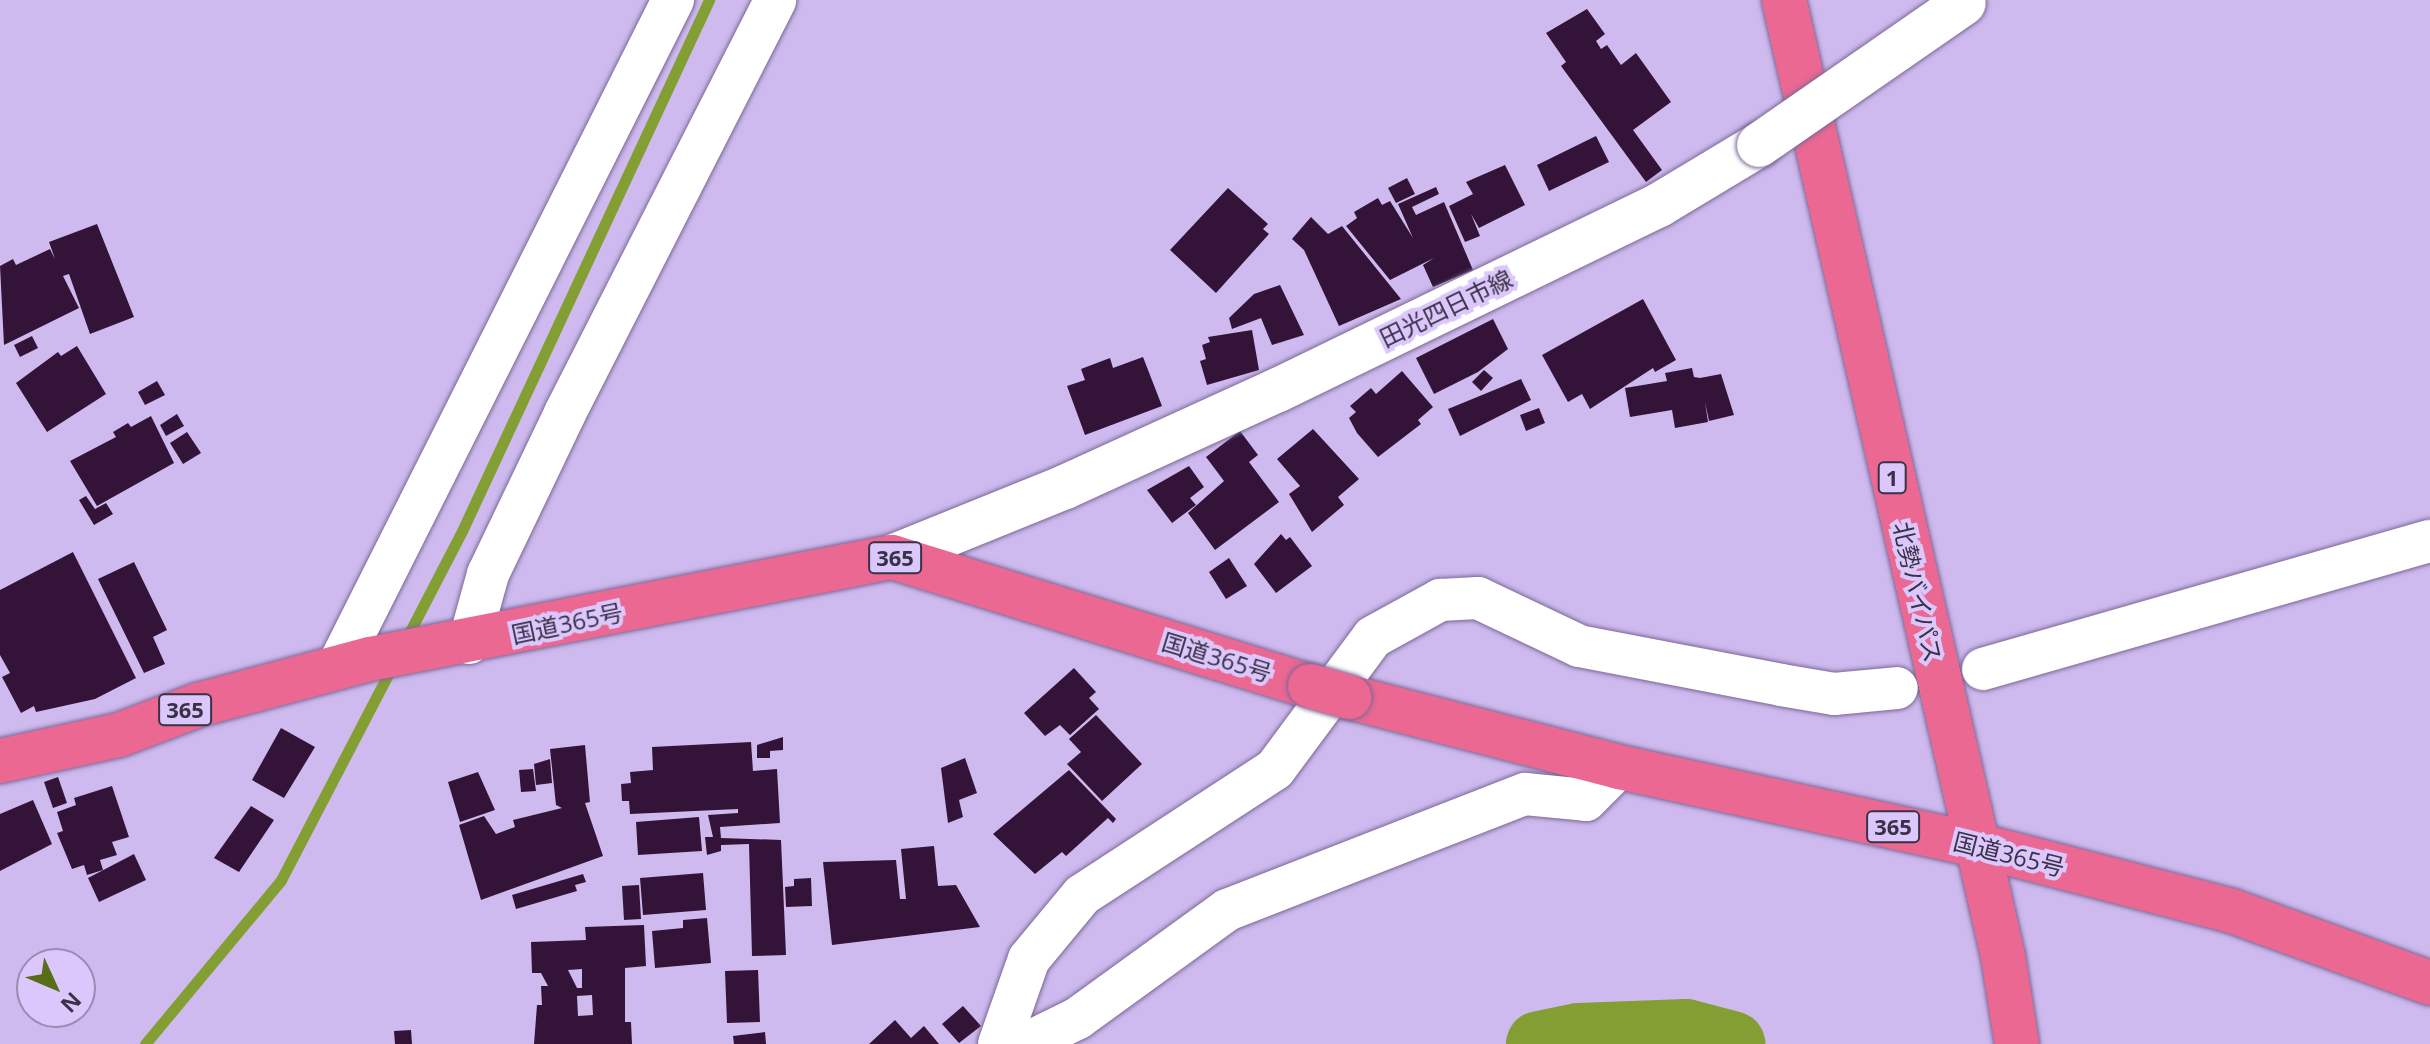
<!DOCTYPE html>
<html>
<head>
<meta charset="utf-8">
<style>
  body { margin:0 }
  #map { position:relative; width:2430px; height:1044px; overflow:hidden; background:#cebaee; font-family:"Open Sans","Noto Sans JP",sans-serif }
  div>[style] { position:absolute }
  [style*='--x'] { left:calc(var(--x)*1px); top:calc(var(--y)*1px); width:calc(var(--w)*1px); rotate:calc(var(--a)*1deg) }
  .stream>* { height:11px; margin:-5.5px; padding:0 5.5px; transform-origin:5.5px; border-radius:5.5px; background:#839e33 }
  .river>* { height:66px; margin:-33px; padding:0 33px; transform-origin:33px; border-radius:33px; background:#839e33 }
  .building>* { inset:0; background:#331438 }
  .roads { filter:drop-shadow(0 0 2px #7b6897) drop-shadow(0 0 2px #7b6897) }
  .street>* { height:42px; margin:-21px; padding:0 21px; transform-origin:21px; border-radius:21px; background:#fff }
  .secondary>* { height:44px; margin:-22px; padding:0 22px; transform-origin:22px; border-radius:22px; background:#fff }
  .highway>* { height:44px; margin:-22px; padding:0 22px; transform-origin:22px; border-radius:22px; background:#ea6892 }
  .bridges { filter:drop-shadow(0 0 2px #7b6897) drop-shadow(0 0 2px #7b6897) }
  .secondary-bridge>* { height:44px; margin:-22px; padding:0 22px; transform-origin:22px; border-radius:22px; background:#fff }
  .highway-bridge>* { height:44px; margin:-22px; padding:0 22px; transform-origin:22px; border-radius:22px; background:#ea6892 }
  span { translate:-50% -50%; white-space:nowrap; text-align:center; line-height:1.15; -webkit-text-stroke:8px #dbc7fc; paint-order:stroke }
  .shield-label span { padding:2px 6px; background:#dbc7fc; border:2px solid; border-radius:6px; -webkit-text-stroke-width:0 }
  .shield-label { font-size:22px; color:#393146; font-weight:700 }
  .street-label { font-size:24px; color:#393146 }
  .north { position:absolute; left:16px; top:948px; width:80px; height:80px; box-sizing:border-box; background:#dbc7fc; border:2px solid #9a8bb3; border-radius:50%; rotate:134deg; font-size:22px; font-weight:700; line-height:32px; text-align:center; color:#393146 }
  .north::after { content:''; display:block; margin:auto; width:28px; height:36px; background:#596c1a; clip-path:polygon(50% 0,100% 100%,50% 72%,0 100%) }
</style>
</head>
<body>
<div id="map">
  <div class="stream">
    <div style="--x:406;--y:639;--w:122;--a:-62.6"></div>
    <div style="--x:462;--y:531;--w:586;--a:-65.05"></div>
    <div style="--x:145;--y:1044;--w:213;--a:-50.3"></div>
    <div style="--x:281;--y:880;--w:242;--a:-62.5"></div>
  </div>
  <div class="river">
    <div style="--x:1539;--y:1044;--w:41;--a:-11.3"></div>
    <div style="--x:1579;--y:1036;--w:107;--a:-2.1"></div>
    <div style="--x:1686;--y:1032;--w:48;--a:14.6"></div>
  </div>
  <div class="building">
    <div style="clip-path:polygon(1587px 9px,1605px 34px,1596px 41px,1601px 49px,1607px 45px,1621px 65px,1636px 53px,1671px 102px,1633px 130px,1662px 170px,1646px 182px,1561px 66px,1566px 62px,1546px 33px)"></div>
    <div style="clip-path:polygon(1596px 136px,1609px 162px,1549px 191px,1537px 165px)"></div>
    <div style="clip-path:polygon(1505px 165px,1525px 205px,1479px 228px,1471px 214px,1480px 236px,1465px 242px,1449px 206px,1473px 194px,1466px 182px)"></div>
    <div style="clip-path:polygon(1407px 178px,1415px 194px,1396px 203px,1388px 188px)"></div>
    <div style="clip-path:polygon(1436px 187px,1439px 194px,1412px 207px,1416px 215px,1444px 202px,1473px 270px,1433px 287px,1423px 265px,1434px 258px,1390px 280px,1346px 226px,1357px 218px,1354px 212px,1378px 198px,1382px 205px,1390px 201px,1413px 238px,1398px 204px)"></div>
    <div style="clip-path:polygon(1228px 188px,1268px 224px,1263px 229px,1269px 234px,1216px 293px,1170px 250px)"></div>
    <div style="clip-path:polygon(1311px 217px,1328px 234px,1342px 226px,1401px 299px,1339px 326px,1304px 250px,1292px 239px)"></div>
    <div style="clip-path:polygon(97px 224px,134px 317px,90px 334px,69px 274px,63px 276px,79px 308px,4px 345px,0 266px,13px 259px,16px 265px,50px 249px,55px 259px,49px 242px)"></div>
    <div style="clip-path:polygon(1280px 285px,1304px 335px,1272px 345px,1261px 318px,1232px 329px,1229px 318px,1254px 294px)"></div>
    <div style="clip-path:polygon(1643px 299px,1676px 360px,1655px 372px,1653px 368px,1590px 409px,1582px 394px,1568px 402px,1542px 355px)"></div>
    <div style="clip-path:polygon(1493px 319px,1508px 349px,1478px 372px,1434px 394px,1416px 358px)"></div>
    <div style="clip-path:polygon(1252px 330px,1259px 370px,1207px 385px,1200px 361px,1206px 359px,1202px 345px,1210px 342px,1208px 337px)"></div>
    <div style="clip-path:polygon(32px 336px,38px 348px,20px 357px,14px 345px)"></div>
    <div style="clip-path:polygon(77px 346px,106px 394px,47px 432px,16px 383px,58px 352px,61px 356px)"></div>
    <div style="clip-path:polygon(1143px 357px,1162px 406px,1085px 435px,1067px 386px,1085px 380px,1081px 369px,1110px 358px,1113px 368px)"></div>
    <div style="clip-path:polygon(1692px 368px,1694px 377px,1700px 378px,1721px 374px,1734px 415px,1709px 421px,1705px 402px,1708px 422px,1675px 428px,1672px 410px,1630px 417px,1625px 388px,1667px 381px,1665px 373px)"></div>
    <div style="clip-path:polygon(1484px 370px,1493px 378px,1481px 391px,1472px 382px)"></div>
    <div style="clip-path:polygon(1402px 371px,1433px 407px,1418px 420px,1421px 424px,1378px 457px,1357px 433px,1349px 418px,1356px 412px,1350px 406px,1371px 388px,1376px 394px)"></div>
    <div style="clip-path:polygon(1521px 379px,1531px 400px,1460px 436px,1448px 409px)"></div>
    <div style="clip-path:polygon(157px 381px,165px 395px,145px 405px,138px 392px)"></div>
    <div style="clip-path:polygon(1539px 408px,1545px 423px,1526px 431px,1520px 415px)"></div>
    <div style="clip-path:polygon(177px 414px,184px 426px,166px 436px,160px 425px)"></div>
    <div style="clip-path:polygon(151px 416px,174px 463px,97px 506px,70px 461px,116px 437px,113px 432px,128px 423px,131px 427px)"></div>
    <div style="clip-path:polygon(1313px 429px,1359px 479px,1338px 497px,1344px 505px,1312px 532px,1289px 494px,1300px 486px,1277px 459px)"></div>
    <div style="clip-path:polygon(1240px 431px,1258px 455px,1249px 462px,1279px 502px,1215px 550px,1188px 513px,1224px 481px,1206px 457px)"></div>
    <div style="clip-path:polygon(187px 432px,201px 453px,183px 464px,170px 443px)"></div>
    <div style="clip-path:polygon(1189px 466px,1204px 487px,1190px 498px,1196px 505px,1172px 523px,1147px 490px)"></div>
    <div style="clip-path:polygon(86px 496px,95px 509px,106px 503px,113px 514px,94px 525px,79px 500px)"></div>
    <div style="clip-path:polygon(1281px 534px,1286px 540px,1290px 537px,1312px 566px,1276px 593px,1254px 564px)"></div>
    <div style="clip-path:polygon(73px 552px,136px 678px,95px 699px,36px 712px,34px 706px,21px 713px,2px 677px,10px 673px,0 655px,0 590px)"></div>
    <div style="clip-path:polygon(1229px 558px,1247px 586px,1226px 599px,1209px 572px)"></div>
    <div style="clip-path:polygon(134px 562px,167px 630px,153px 637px,165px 664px,144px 673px,98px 579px)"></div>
    <div style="clip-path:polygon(1074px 668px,1096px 692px,1089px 698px,1099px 709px,1070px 735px,1060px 725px,1045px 736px,1024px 713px)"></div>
    <div style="clip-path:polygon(1096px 715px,1142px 764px,1102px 801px,1067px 764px,1081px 752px,1069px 739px)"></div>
    <div style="clip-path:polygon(281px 728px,315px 747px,284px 798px,252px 780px)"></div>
    <div style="clip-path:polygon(783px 737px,783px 750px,770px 751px,770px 758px,757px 758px,757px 745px)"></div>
    <div style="clip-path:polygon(751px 742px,753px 771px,777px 769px,780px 823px,720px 827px,721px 838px,781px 840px,786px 955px,752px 956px,749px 844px,721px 845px,721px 851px,707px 855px,705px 837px,713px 837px,708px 815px,738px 813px,738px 809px,630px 814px,629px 801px,622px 801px,621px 784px,631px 783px,630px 772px,653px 770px,652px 747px)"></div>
    <div style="clip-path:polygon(585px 745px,590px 802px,585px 803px,603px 856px,481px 900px,459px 825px,484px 816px,496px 834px,515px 827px,513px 820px,562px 808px,556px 805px,550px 749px)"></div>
    <div style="clip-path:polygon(965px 758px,977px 793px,959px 800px,963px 817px,948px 823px,941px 768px)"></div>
    <div style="clip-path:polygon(550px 759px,552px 783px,536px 785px,534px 764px)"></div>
    <div style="clip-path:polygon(533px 769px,536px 791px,521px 792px,519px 770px)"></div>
    <div style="clip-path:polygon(1069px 770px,1116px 819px,1113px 823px,1108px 818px,1066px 856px,1062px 852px,1035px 874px,993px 834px)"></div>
    <div style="clip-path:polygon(478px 772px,495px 810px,460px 822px,448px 782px)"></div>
    <div style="clip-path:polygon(58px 777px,67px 803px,53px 808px,44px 782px)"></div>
    <div style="clip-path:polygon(112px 786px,129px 837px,112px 842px,117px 855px,100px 860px,103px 870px,87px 875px,84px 865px,72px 869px,57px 833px,63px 831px,57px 812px,76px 805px,74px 798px)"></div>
    <div style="clip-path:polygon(33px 800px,52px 844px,0 871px,0 814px)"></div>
    <div style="clip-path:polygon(251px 806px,274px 820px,239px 872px,214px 858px)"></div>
    <div style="clip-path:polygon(699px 817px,702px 851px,638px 855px,636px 822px)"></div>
    <div style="clip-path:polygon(934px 846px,938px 886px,956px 885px,980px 927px,832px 945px,823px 862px,896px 860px,900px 899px,906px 899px,901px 849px)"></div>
    <div style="clip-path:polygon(134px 854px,146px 880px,99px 902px,88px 878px)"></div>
    <div style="clip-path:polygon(703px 873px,706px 910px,643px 915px,640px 878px)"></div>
    <div style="clip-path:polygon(583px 874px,586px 882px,575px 885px,577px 891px,516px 909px,512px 895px)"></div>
    <div style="clip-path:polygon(811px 878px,812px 906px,786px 907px,785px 887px,794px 886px,794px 879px)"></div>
    <div style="clip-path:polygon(639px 885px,641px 919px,624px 920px,622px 886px)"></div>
    <div style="clip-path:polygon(707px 918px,711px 963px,655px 968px,652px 931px,683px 928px,683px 920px)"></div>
    <div style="clip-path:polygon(evenodd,644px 925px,646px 966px,625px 968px,625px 1022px,631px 1022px,632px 1044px,534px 1044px,537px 1005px,542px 1005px,541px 986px,548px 986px,541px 973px,532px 973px,531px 942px,586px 940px,585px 927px,644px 925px,582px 969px,582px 988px,577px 988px,568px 970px,582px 969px,644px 925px,592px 995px,593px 1015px,578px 1016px,577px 996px,592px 995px)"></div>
    <div style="clip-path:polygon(758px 970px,760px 1022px,727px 1023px,725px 971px)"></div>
    <div style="clip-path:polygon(963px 1006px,981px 1026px,959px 1043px,942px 1024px)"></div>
    <div style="clip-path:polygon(895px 1020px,911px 1038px,924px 1026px,939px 1044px,869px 1044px)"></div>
    <div style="clip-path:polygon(411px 1030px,412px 1044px,395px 1044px,394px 1031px)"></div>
    <div style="clip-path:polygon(765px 1032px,766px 1044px,734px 1044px,733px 1036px)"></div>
  </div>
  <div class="roads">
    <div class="street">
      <div style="--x:469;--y:643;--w:72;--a:-74.6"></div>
      <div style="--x:488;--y:574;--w:178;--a:-64.4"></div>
      <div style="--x:565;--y:413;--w:463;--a:-63"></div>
      <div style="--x:337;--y:668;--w:748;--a:-63.3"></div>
      <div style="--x:1983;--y:669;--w:465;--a:-16"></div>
      <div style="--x:999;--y:1044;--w:90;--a:-70.6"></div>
      <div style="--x:1029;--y:959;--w:83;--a:-50.4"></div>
      <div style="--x:1082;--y:895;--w:230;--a:-33.1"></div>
      <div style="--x:1275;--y:769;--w:164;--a:-53.4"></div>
      <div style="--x:1373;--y:637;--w:77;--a:-28.9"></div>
      <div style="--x:1440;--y:600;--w:38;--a:-3"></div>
      <div style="--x:1478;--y:598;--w:112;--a:25.4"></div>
      <div style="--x:1579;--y:646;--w:206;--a:10.9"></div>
      <div style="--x:1781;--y:685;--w:54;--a:9.6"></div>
      <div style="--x:1834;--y:694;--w:63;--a:-5.4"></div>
      <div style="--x:1025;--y:1044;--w:59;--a:-26.1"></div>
      <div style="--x:1078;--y:1018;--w:184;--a:-35.9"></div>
      <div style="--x:1227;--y:910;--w:320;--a:-21.3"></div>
      <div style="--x:1525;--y:794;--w:61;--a:5.6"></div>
      <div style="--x:1586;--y:800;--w:47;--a:-45"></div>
    </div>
    <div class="secondary">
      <div style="--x:892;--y:557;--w:187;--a:-22"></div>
      <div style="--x:1065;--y:487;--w:234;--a:-24.5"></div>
      <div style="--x:1278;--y:390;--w:424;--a:-25.9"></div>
      <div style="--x:1659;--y:205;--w:117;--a:-31"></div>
    </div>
    <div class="highway">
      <div style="--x:1784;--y:0;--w:981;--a:77.1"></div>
      <div style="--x:2003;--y:956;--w:89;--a:81"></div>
      <div style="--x:1349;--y:697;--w:279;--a:14.5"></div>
      <div style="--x:1619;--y:767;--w:366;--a:12.3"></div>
      <div style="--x:1977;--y:845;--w:263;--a:14.5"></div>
      <div style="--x:2232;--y:911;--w:211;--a:20"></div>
      <div style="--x:0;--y:761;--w:122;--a:-12.3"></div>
      <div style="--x:119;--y:735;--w:85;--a:-20.8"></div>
      <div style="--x:198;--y:705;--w:178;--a:-15"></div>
      <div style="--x:370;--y:659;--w:532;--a:-11.06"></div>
      <div style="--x:892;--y:557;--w:437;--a:17.2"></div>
    </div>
  </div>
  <div class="bridges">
    <div class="secondary-bridge">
      <div style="--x:1759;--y:145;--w:249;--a:-34.7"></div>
    </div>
    <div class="highway-bridge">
      <div style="--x:1310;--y:686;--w:41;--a:15.8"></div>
    </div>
  </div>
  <div class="shield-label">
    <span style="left:1892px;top:478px">1</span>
    <span style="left:895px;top:558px">365</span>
    <span style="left:185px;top:710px">365</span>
    <span style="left:1893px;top:827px">365</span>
  </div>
  <div class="street-label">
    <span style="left:1446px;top:308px;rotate:-26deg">田光四日市線</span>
    <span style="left:1918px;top:592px;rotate:77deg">北勢バイパス</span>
    <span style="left:567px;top:623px;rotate:-12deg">国道365号</span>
    <span style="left:1217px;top:657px;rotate:17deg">国道365号</span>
    <span style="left:2009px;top:854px;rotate:14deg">国道365号</span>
  </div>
  <div class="north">N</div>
</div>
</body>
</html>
